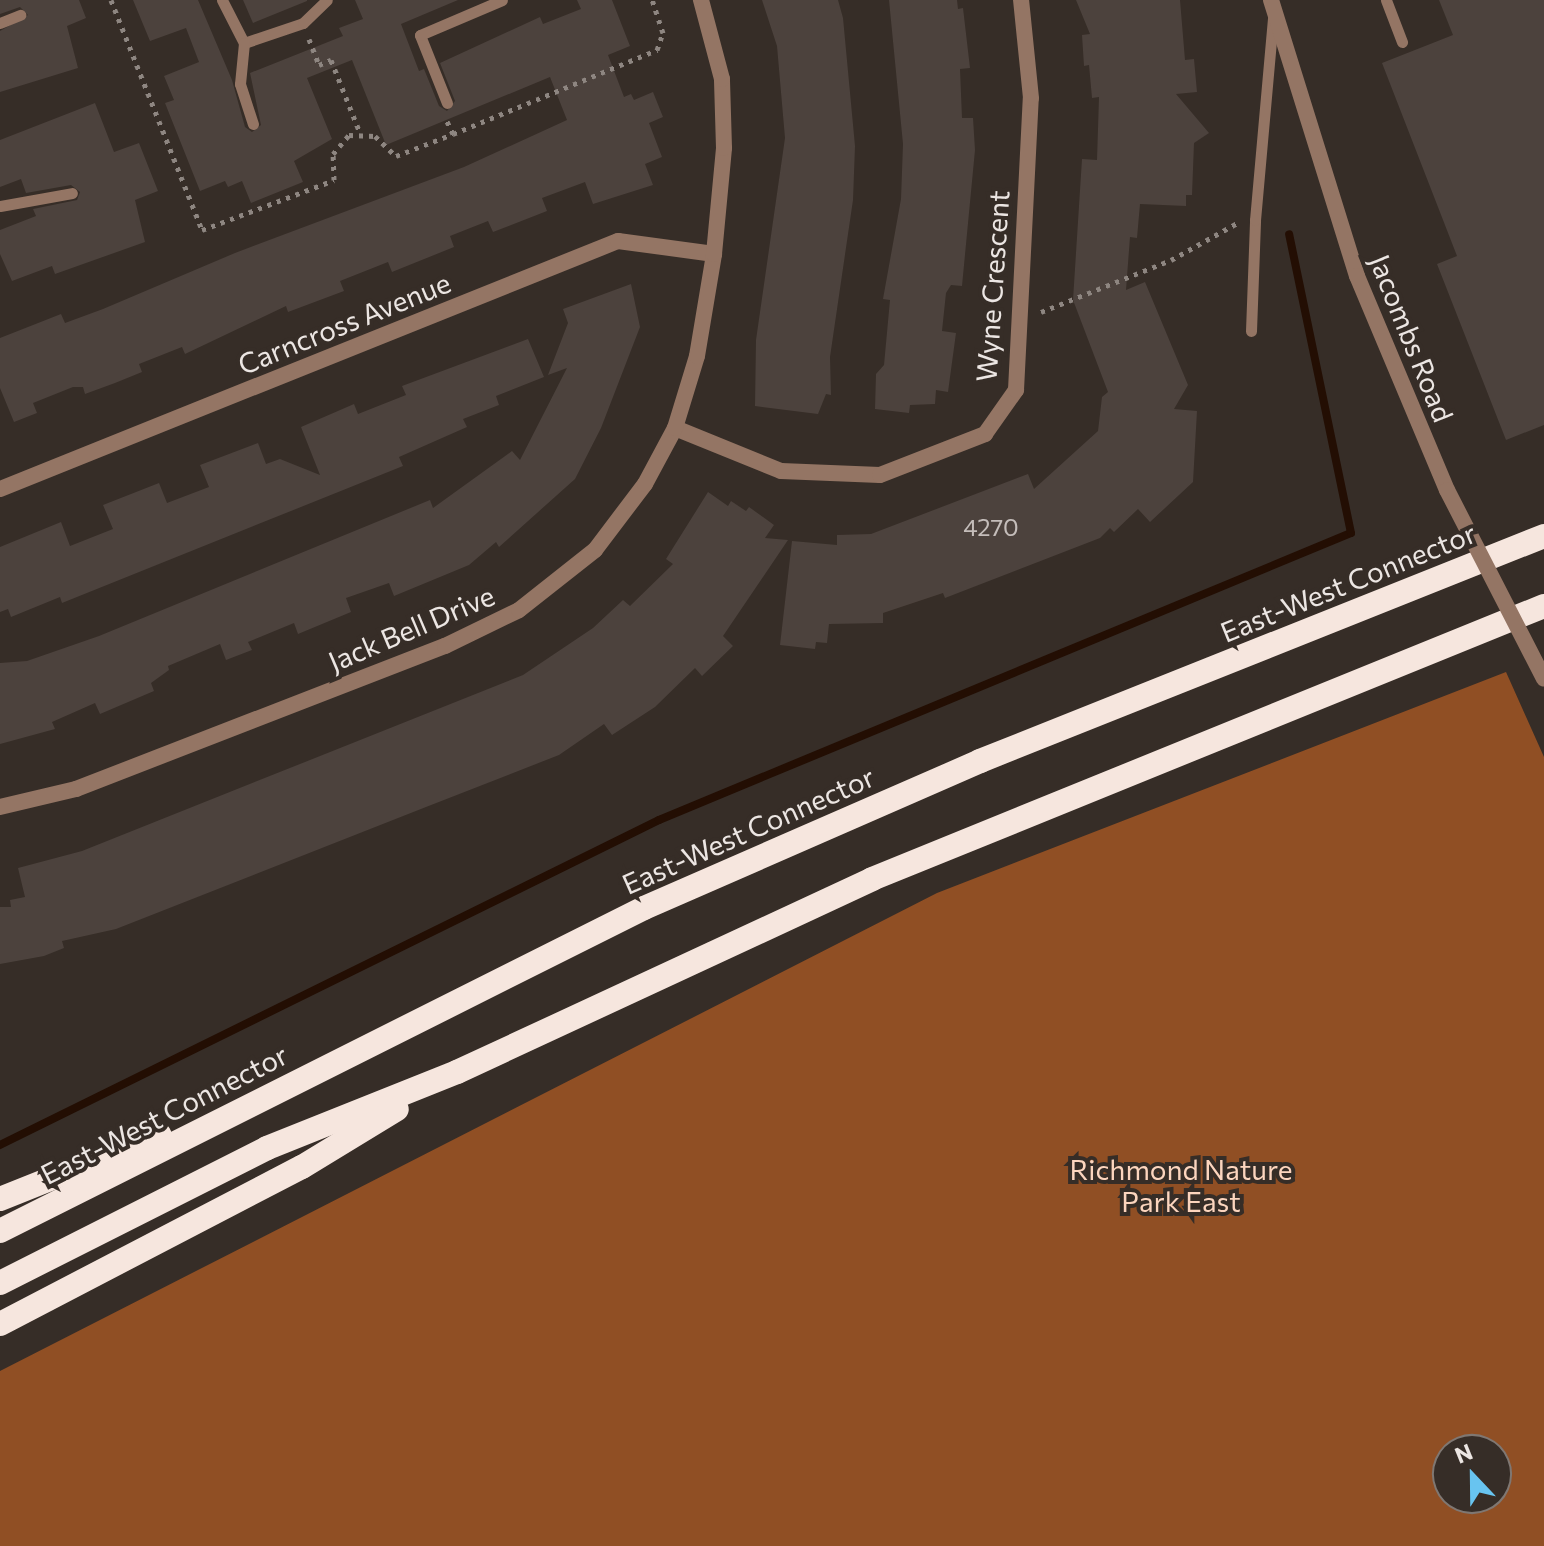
<!DOCTYPE html>
<html>
<head>
<meta charset="utf-8">
<style>
  body { margin:0 }
  #map { position:relative; width:1544px; height:1546px; overflow:hidden; background:#362d27; font-family:Commissioner,sans-serif }
  div>[style] { position:absolute }
  [style*='--x'] { left:calc(var(--x)*1px); top:calc(var(--y)*1px); width:calc(var(--w)*1px); rotate:calc(var(--a)*1deg) }
  .forest>* { inset:0; background:#904f24 }
  .stream>* { height:8px; margin:-4px; padding:0 4px; transform-origin:4px; border-radius:4px; background:#230e03 }
  .building>* { inset:0; background:#4c423d }
  .path>* { height:5px; margin-top:-2.5px; transform-origin:0; background:repeating-linear-gradient(90deg,#8e8681 0 4px,transparent 0 10px) }
  .service>* { height:11px; margin:-5.5px; padding:0 5.5px; transform-origin:5.5px; border-radius:5.5px; background:#947564 }
  .minor>* { height:16px; margin:-8px; padding:0 8px; transform-origin:8px; border-radius:8px; background:#947564 }
  .tertiary>* { height:16px; margin:-8px; padding:0 8px; transform-origin:8px; border-radius:8px; background:#947564 }
  .motorway>* { height:24px; margin:-12px; padding:0 12px; transform-origin:12px; border-radius:12px; background:#f6e6de }
  .tertiary-bridge>* { height:16px; margin:-8px; padding:0 8px; transform-origin:8px; border-radius:8px; background:#947564 }
  span { translate:-50% -50%; white-space:nowrap; text-align:center; line-height:1.15; -webkit-text-stroke:8px #362d27; paint-order:stroke }
  .number-label { font-size:24px; color:#c4bdba }
  .number-label span { -webkit-text-stroke-width:0 }
  .street-label { font-size:28px; color:#ece6e3 }
  .park-label { font-size:28px; color:#fcd5be }
  .north { position:absolute; left:1432px; top:1434px; width:80px; height:80px; box-sizing:border-box; background:#362d27; border:2px solid #7f7772; border-radius:50%; rotate:338deg; font-size:22px; font-weight:700; line-height:32px; text-align:center; color:#ece6e3 }
  .north::after { content:''; display:block; margin:auto; width:28px; height:36px; background:#68c4f0; clip-path:polygon(50% 0,100% 100%,50% 72%,0 100%) }
</style>
</head>
<body>
<div id="map">
  <div class="forest">
    <div style="clip-path:polygon(evenodd,1506px 672px,1544px 757px,1544px 1546px,0 1546px,0 1371px,937px 893px,1506px 672px,1448px 1450px,1496px 1450px,1496px 1498px,1448px 1498px,1448px 1450px)"></div>
  </div>
  <div class="stream">
    <div style="--x:0;--y:1145;--w:735;--a:-26.25"></div>
    <div style="--x:659;--y:820;--w:749;--a:-22.53"></div>
    <div style="--x:1351;--y:533;--w:305;--a:-101.7"></div>
  </div>
  <div class="building">
    <div style="clip-path:polygon(0 0,79px 0,86px 18px,67px 26px,78px 68px,0 92px,0 31px,28px 15px,20px 7px,0 14px)"></div>
    <div style="clip-path:polygon(133px 0,198px 0,232px 80px,245px 127px,252px 132px,261px 125px,250px 73px,343px 36px,339px 28px,363px 19px,355px 0,458px 0,401px 24px,419px 71px,424px 69px,439px 106px,447px 111px,455px 101px,440px 63px,540px 17px,543px 24px,581px 9px,577px 0,612px 0,630px 46px,608px 55px,624px 97px,631px 94px,634px 100px,653px 92px,663px 117px,649px 123px,662px 157px,645px 164px,653px 185px,593px 204px,585px 182px,542px 198px,547px 211px,493px 232px,488px 221px,450px 236px,454px 247px,392px 272px,388px 262px,340px 281px,344px 291px,288px 312px,286px 306px,185px 354px,182px 347px,139px 364px,142px 372px,115px 383px,85px 394px,83px 387px,73px 387px,33px 403px,37px 413px,14px 422px,0 388px,0 338px,61px 314px,65px 323px,103px 309px,235px 253px,464px 167px,567px 120px,550px 77px,386px 145px,352px 60px,307px 78px,332px 139px,294px 161px,303px 182px,251px 203px,242px 181px,228px 187px,225px 181px,200px 191px,165px 103px,174px 100px,164px 76px,199px 62px,186px 28px,150px 41px)"></div>
    <div style="clip-path:polygon(243px 0,307px 0,307px 1px,253px 23px)"></div>
    <div style="clip-path:polygon(762px 0,838px 0,843px 18px,855px 146px,853px 200px,830px 357px,831px 395px,826px 394px,818px 414px,755px 406px,756px 340px,785px 138px,777px 46px)"></div>
    <div style="clip-path:polygon(889px 0,957px 0,958px 9px,963px 8px,970px 68px,960px 69px,962px 118px,973px 118px,975px 150px,962px 286px,951px 285px,946px 293px,942px 331px,956px 333px,948px 392px,936px 390px,935px 404px,910px 405px,909px 413px,875px 409px,876px 374px,884px 365px,890px 300px,883px 299px,901px 199px,903px 144px)"></div>
    <div style="clip-path:polygon(1076px 0,1180px 0,1185px 60px,1194px 59px,1197px 92px,1176px 94px,1209px 133px,1194px 143px,1192px 195px,1186px 195px,1186px 206px,1140px 204px,1137px 238px,1130px 237px,1126px 290px,1145px 282px,1188px 385px,1174px 409px,1197px 411px,1193px 482px,1150px 522px,1138px 509px,1114px 532px,1110px 528px,1100px 538px,945px 598px,943px 593px,883px 613px,883px 623px,829px 624px,827px 643px,816px 642px,815px 649px,780px 645px,792px 541px,837px 545px,837px 535px,871px 534px,1028px 474px,1034px 489px,1098px 431px,1102px 397px,1108px 392px,1073px 300px,1082px 159px,1097px 160px,1099px 97px,1092px 98px,1089px 65px,1084px 66px,1082px 35px,1090px 34px)"></div>
    <div style="clip-path:polygon(1439px 0,1544px 0,1544px 425px,1506px 440px,1437px 264px,1457px 256px,1382px 63px,1453px 35px)"></div>
    <div style="clip-path:polygon(95px 103px,114px 152px,139px 143px,158px 191px,135px 200px,145px 242px,55px 274px,52px 266px,12px 281px,0 254px,0 230px,36px 216px,33px 209px,77px 200px,80px 192px,71px 185px,26px 193px,21px 179px,0 187px,0 140px)"></div>
    <div style="clip-path:polygon(631px 284px,640px 327px,601px 428px,575px 479px,499px 547px,496px 542px,469px 565px,394px 596px,389px 583px,346px 598px,351px 612px,298px 634px,294px 623px,248px 642px,252px 650px,226px 660px,220px 644px,168px 666px,169px 670px,151px 683px,154px 691px,100px 714px,95px 703px,52px 722px,55px 729px,0 744px,0 663px,27px 661px,99px 636px,430px 500px,433px 508px,512px 451px,520px 460px,567px 368px,548px 375px,568px 323px,563px 309px)"></div>
    <div style="clip-path:polygon(528px 339px,544px 377px,496px 396px,499px 405px,463px 419px,467px 427px,399px 457px,403px 466px,62px 603px,60px 597px,11px 617px,8px 609px,0 612px,0 547px,61px 522px,70px 546px,113px 529px,103px 505px,159px 483px,167px 503px,209px 487px,200px 465px,258px 443px,266px 464px,280px 459px,320px 475px,301px 427px,354px 404px,358px 414px,406px 395px,402px 386px)"></div>
    <div style="clip-path:polygon(708px 492px,728px 506px,731px 501px,746px 511px,749px 507px,774px 525px,765px 538px,788px 540px,723px 636px,733px 646px,702px 676px,695px 668px,655px 707px,612px 735px,604px 724px,559px 755px,426px 807px,116px 929px,62px 941px,64px 948px,44px 956px,0 964px,0 907px,11px 907px,10px 900px,25px 897px,18px 868px,82px 851px,523px 675px,593px 628px,623px 600px,630px 606px,673px 564px,666px 559px)"></div>
  </div>
  <div class="path">
    <div style="--x:111;--y:0;--w:247;--a:68.4"></div>
    <div style="--x:202;--y:230;--w:141;--a:-20.7"></div>
    <div style="--x:334;--y:180;--w:26;--a:-92"></div>
    <div style="--x:333;--y:154;--w:25;--a:-50"></div>
    <div style="--x:349;--y:135;--w:26;--a:2"></div>
    <div style="--x:375;--y:136;--w:29;--a:44"></div>
    <div style="--x:396;--y:156;--w:61;--a:-21.1"></div>
    <div style="--x:453;--y:134;--w:17;--a:-115"></div>
    <div style="--x:309;--y:39;--w:28;--a:69"></div>
    <div style="--x:319;--y:65;--w:13;--a:-23"></div>
    <div style="--x:331;--y:60;--w:79;--a:68.3"></div>
    <div style="--x:453;--y:134;--w:221;--a:-22.4"></div>
    <div style="--x:657;--y:50;--w:18;--a:-71"></div>
    <div style="--x:663;--y:33;--w:35;--a:-108"></div>
    <div style="--x:1041;--y:312;--w:140;--a:-21.8"></div>
    <div style="--x:1171;--y:260;--w:78;--a:-29.2"></div>
  </div>
  <div class="service">
    <div style="--x:222;--y:0;--w:48;--a:62.9"></div>
    <div style="--x:244;--y:43;--w:62;--a:-18.7"></div>
    <div style="--x:303;--y:23;--w:33;--a:-44"></div>
    <div style="--x:1386;--y:0;--w:45;--a:69.1"></div>
    <div style="--x:0;--y:23;--w:22;--a:-22"></div>
    <div style="--x:244;--y:43;--w:41;--a:95.6"></div>
    <div style="--x:240;--y:84;--w:42;--a:72"></div>
    <div style="--x:447;--y:103;--w:73;--a:-111.7"></div>
    <div style="--x:420;--y:35;--w:89;--a:-23.1"></div>
    <div style="--x:0;--y:206;--w:73;--a:-10.2"></div>
    <div style="--x:1251;--y:331;--w:111;--a:-87.9"></div>
    <div style="--x:1255;--y:220;--w:204;--a:-84.9"></div>
  </div>
  <div class="minor">
    <div style="--x:675;--y:428;--w:114;--a:22.1"></div>
    <div style="--x:781;--y:471;--w:99;--a:2.3"></div>
    <div style="--x:880;--y:475;--w:113;--a:-21.3"></div>
    <div style="--x:985;--y:434;--w:54;--a:-54.8"></div>
    <div style="--x:1016;--y:390;--w:292;--a:-87.1"></div>
    <div style="--x:1031;--y:98;--w:99;--a:-95.8"></div>
    <div style="--x:0;--y:489;--w:666;--a:-21.87"></div>
    <div style="--x:618;--y:241;--w:97;--a:7.7"></div>
    <div style="--x:0;--y:807;--w:78;--a:-13.3"></div>
    <div style="--x:76;--y:789;--w:396;--a:-21.2"></div>
    <div style="--x:445;--y:646;--w:82;--a:-25.9"></div>
    <div style="--x:519;--y:610;--w:97;--a:-38.3"></div>
    <div style="--x:595;--y:550;--w:83;--a:-52.9"></div>
    <div style="--x:645;--y:484;--w:64;--a:-61.8"></div>
    <div style="--x:675;--y:428;--w:75;--a:-73"></div>
    <div style="--x:697;--y:356;--w:103;--a:-80.5"></div>
    <div style="--x:714;--y:254;--w:106;--a:-84.6"></div>
    <div style="--x:724;--y:148;--w:69;--a:-91.7"></div>
    <div style="--x:722;--y:79;--w:82;--a:-104.9"></div>
  </div>
  <div class="tertiary">
    <div style="--x:1271;--y:0;--w:289;--a:72.7"></div>
    <div style="--x:1357;--y:276;--w:232;--a:67.2"></div>
  </div>
  <div class="motorway">
    <div style="--x:0;--y:1199;--w:172;--a:-21.8"></div>
    <div style="--x:0;--y:1231;--w:720;--a:-26.64"></div>
    <div style="--x:644;--y:908;--w:367;--a:-23.6"></div>
    <div style="--x:980;--y:761;--w:607;--a:-21.75"></div>
    <div style="--x:0;--y:1283;--w:299;--a:-26.8"></div>
    <div style="--x:267;--y:1148;--w:205;--a:-21.8"></div>
    <div style="--x:457;--y:1072;--w:458;--a:-24.9"></div>
    <div style="--x:872;--y:879;--w:725;--a:-22.11"></div>
    <div style="--x:0;--y:1324;--w:340;--a:-27.5"></div>
    <div style="--x:302;--y:1167;--w:111;--a:-31.4"></div>
  </div>
  <div class="tertiary-bridge">
    <div style="--x:1447;--y:490;--w:212;--a:62.8"></div>
  </div>
  <div class="number-label">
    <span style="left:991px;top:527px">4270</span>
  </div>
  <div class="street-label">
    <span style="left:992px;top:286px;rotate:-86deg">Wyne Crescent</span>
    <span style="left:344px;top:323px;rotate:-22deg">Carncross Avenue</span>
    <span style="left:1412px;top:338px;rotate:68deg">Jacombs Road</span>
    <span style="left:1348px;top:582px;rotate:-22deg">East-West Connector</span>
    <span style="left:411px;top:628px;rotate:-23deg">Jack Bell Drive</span>
    <span style="left:748px;top:830px;rotate:-24deg">East-West Connector</span>
    <span style="left:164px;top:1114px;rotate:-27deg">East-West Connector</span>
  </div>
  <div class="park-label">
    <span style="left:1181px;top:1185px">Richmond Nature<br>Park East</span>
  </div>
  <div class="north">N</div>
</div>
</body>
</html>
